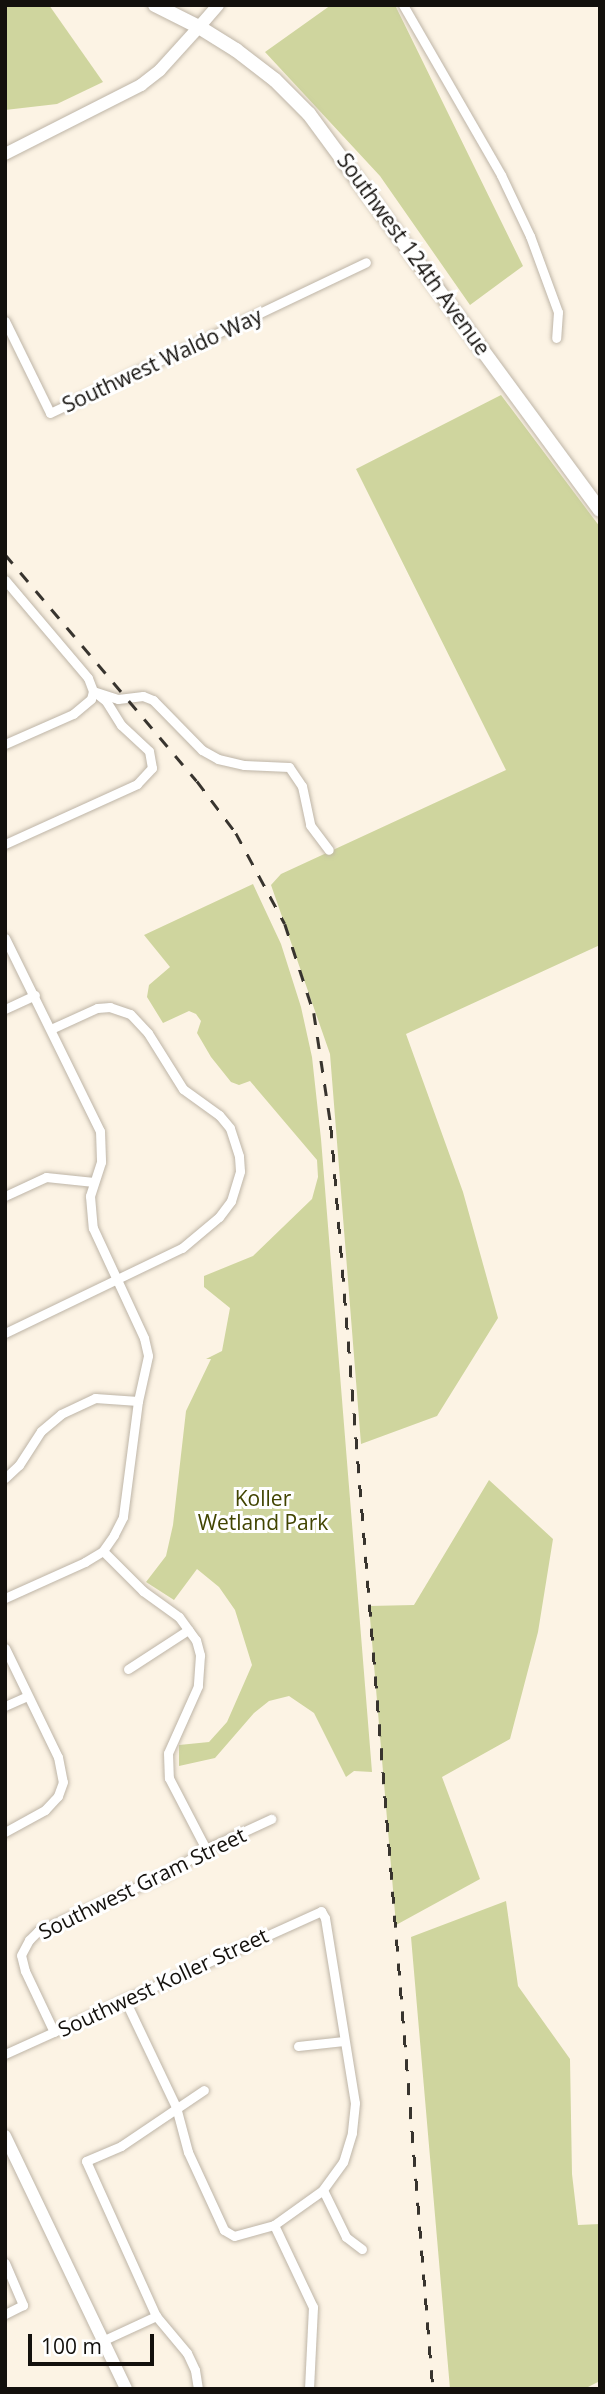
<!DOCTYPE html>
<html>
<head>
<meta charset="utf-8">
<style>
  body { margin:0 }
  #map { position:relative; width:605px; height:2394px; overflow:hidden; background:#fcf3e4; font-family:"Open Sans",sans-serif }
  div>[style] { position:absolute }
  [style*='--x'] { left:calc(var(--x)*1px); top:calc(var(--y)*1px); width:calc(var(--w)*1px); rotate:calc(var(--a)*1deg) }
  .green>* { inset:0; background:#cfd59e }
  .roads { filter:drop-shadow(0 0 2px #beb5a7) drop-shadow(0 0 2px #beb5a7) }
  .minor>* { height:9px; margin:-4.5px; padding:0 4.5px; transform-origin:4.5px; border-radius:4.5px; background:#fff }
  .tertiary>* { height:12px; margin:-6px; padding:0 6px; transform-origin:6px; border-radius:6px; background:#fff }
  .secondary>* { height:12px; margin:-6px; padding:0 6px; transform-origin:6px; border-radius:6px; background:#fff }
  .primary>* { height:14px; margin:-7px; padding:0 7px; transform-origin:7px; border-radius:7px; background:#fff }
  .rail>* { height:2.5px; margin-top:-1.25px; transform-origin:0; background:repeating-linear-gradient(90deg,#38342e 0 12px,transparent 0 24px) }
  span { translate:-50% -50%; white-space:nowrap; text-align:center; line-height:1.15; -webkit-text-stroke:6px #fff; paint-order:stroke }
  .street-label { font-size:21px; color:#13100c }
  .park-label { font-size:21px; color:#414401 }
  .frame { position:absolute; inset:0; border:7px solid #13100c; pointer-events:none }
  .scale { position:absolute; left:28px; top:2334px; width:126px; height:32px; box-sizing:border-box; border:4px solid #13100c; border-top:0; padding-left:9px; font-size:21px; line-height:24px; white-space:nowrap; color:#13100c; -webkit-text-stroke:5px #fff; paint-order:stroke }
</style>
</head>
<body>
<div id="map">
  <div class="green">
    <div style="clip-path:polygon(5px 5px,49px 5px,103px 82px,57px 104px,5px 110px)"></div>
    <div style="clip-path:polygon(331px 5px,395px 5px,523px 266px,470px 305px,380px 176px,265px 52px)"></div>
    <div style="clip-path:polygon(501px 395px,600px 527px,600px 945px,406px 1034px,463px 1192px,498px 1318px,437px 1416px,361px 1444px,330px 1054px,271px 885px,281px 874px,506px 770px,356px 469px)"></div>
    <div style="clip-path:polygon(253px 884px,281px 944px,301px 1007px,312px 1057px,321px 1139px,372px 1772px,354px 1771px,346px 1777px,314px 1713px,289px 1696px,269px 1701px,254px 1713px,215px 1758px,179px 1766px,179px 1745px,209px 1742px,227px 1722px,252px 1665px,235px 1610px,219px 1587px,197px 1569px,174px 1600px,146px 1582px,166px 1556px,173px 1525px,186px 1411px,211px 1359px,206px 1359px,222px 1351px,230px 1308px,204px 1287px,204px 1276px,253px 1256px,312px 1199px,318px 1177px,317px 1160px,250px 1081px,239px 1085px,231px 1082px,211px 1057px,197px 1033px,201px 1021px,196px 1014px,189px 1011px,163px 1023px,147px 997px,149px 985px,170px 967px,144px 935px)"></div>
    <div style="clip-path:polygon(489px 1480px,553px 1539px,538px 1632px,510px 1739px,442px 1777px,480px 1879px,396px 1925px,369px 1606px,414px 1605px)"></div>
    <div style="clip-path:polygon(506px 1901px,518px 1986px,570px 2059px,572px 2174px,578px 2225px,600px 2224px,600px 2381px,584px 2389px,450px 2389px,411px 1937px)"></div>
  </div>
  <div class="roads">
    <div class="minor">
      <div style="--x:403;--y:5;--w:196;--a:60"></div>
      <div style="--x:501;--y:175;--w:68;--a:64.6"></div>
      <div style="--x:530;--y:236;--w:81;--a:69.8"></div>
      <div style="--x:558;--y:312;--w:26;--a:94"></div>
      <div style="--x:5;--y:321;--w:102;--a:63.9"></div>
      <div style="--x:50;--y:413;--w:350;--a:-25.5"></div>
      <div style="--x:5;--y:580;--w:128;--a:49.7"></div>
      <div style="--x:88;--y:678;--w:14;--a:69"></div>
      <div style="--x:93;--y:691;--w:8;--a:104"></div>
      <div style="--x:91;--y:699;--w:23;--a:140"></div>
      <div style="--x:73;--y:714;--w:74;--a:156.2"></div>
      <div style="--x:93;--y:691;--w:26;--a:18"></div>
      <div style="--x:118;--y:699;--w:25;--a:-7"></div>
      <div style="--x:143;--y:696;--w:11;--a:22"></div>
      <div style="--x:153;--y:700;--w:70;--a:45.6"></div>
      <div style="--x:202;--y:750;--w:18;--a:29"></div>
      <div style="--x:218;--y:759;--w:27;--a:13"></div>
      <div style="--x:244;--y:765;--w:45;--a:2.5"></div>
      <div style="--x:289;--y:767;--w:23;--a:56"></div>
      <div style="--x:302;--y:786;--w:40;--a:78"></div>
      <div style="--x:310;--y:825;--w:31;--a:53"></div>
      <div style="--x:5;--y:844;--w:145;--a:-24.4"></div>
      <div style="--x:137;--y:784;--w:22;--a:-47"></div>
      <div style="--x:152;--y:768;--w:17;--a:-100"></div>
      <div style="--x:149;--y:751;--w:38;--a:-137"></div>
      <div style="--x:121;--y:725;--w:28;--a:-122"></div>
      <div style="--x:106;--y:701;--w:11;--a:-142"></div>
      <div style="--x:5;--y:938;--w:215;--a:63.8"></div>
      <div style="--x:100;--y:1131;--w:31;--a:88"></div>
      <div style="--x:101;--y:1162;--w:36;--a:108"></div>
      <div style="--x:90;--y:1196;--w:32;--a:85"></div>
      <div style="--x:93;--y:1228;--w:121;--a:65.1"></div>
      <div style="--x:144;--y:1338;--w:18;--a:77"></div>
      <div style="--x:148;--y:1356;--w:46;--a:102.5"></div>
      <div style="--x:138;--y:1401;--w:117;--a:97.4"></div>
      <div style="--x:123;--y:1517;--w:20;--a:117"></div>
      <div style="--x:114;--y:1535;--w:19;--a:125"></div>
      <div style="--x:103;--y:1551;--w:21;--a:149"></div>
      <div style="--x:85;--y:1562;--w:88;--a:155.8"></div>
      <div style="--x:5;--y:1009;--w:33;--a:-25"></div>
      <div style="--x:5;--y:1196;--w:45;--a:-24.9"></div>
      <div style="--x:46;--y:1177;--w:48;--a:5.9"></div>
      <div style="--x:5;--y:1333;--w:196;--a:-25.7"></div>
      <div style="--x:182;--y:1248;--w:48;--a:-40"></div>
      <div style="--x:219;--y:1217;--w:20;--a:-53"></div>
      <div style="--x:231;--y:1201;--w:31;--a:-73"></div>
      <div style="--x:240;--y:1171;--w:15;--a:-94"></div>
      <div style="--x:239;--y:1156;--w:29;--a:-108"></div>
      <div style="--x:230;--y:1128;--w:17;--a:-130"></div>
      <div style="--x:219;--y:1115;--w:44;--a:-144.2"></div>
      <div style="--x:183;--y:1089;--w:66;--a:-122"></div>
      <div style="--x:148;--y:1033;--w:26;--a:-133"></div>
      <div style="--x:130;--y:1014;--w:21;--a:-161"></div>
      <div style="--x:110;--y:1007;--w:13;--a:176"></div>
      <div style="--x:97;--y:1008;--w:51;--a:155.5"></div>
      <div style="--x:5;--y:1478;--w:19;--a:-43"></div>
      <div style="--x:19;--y:1465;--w:40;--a:-57.1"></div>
      <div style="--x:41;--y:1431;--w:26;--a:-40"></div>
      <div style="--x:61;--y:1414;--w:38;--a:-25"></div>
      <div style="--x:95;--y:1398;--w:43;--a:4"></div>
      <div style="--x:103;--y:1551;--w:57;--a:45"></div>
      <div style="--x:143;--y:1591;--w:44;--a:35.8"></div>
      <div style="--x:179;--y:1617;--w:29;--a:54"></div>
      <div style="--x:196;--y:1640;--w:16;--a:75"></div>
      <div style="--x:200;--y:1655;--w:31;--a:94"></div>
      <div style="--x:198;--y:1686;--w:73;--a:114.1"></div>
      <div style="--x:168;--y:1753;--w:25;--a:88"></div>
      <div style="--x:169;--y:1778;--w:80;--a:62.5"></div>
      <div style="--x:5;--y:1648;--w:121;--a:64.1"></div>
      <div style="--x:58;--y:1757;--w:25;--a:79"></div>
      <div style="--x:63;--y:1782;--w:15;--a:110"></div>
      <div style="--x:58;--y:1796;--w:19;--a:133"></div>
      <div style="--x:45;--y:1810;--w:46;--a:151.2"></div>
      <div style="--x:128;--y:1669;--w:72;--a:-33"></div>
      <div style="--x:5;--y:1706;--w:24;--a:-24"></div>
      <div style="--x:54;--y:2032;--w:68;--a:-115.4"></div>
      <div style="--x:25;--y:1971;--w:16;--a:-104"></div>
      <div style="--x:21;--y:1955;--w:17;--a:-62"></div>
      <div style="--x:29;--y:1940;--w:13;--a:-45"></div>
      <div style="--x:38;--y:1931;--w:142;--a:-24"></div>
      <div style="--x:168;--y:1873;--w:45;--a:-32.3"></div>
      <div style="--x:206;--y:1849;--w:72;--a:-24.8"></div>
      <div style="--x:298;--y:2046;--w:46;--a:-6.2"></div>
      <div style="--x:5;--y:2054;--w:347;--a:-24.3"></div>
      <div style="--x:321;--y:1911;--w:8;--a:60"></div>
      <div style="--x:325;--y:1918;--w:187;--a:80.8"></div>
      <div style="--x:355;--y:2103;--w:30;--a:96"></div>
      <div style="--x:352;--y:2133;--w:30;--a:107"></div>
      <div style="--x:343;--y:2162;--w:34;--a:126"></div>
      <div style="--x:323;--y:2190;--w:60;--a:144.5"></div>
      <div style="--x:274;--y:2225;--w:41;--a:164.6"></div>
      <div style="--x:234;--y:2236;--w:12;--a:-149"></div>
      <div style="--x:224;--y:2230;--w:86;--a:-114.8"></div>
      <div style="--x:188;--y:2152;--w:47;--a:-104.9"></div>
      <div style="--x:176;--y:2107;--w:119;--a:-115.5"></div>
      <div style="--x:323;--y:2190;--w:52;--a:63.9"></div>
      <div style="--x:346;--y:2237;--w:20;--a:37"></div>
      <div style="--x:274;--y:2225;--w:91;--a:64.6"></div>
      <div style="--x:313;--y:2307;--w:82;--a:92.8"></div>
      <div style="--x:5;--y:2263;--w:46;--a:66.8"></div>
      <div style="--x:23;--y:2305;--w:20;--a:153"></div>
      <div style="--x:102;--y:2341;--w:60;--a:-24.8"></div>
      <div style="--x:198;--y:2389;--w:19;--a:-99"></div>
      <div style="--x:195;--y:2370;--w:19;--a:-115"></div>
      <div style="--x:187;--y:2353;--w:48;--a:-130"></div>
      <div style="--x:156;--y:2316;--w:170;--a:-114.3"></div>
      <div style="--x:86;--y:2161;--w:38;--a:-23"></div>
      <div style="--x:121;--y:2146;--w:100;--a:-34"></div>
    </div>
    <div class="tertiary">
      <div style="--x:5;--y:154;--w:153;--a:-26.9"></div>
      <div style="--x:141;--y:85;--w:24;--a:-38"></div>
      <div style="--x:160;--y:70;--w:58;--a:-47.8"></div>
      <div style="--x:5;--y:2136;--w:280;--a:64.4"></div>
    </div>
    <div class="secondary">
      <div style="--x:199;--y:27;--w:29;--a:-49"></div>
    </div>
    <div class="primary">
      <div style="--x:155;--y:5;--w:49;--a:26.6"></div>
      <div style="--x:199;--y:27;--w:44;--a:31.9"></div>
      <div style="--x:236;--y:50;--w:49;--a:37.6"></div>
      <div style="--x:275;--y:80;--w:48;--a:45"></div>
      <div style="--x:309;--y:114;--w:491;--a:53.7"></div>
    </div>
  </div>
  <div class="rail">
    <div style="--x:5;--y:554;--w:297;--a:49.8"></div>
    <div style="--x:197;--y:781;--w:65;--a:53.1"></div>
    <div style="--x:236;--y:833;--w:103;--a:61.7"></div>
    <div style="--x:285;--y:924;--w:94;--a:72"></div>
    <div style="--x:314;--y:1013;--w:114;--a:81.4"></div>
    <div style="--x:331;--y:1126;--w:1267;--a:85.38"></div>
  </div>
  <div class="street-label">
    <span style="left:414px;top:254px;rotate:54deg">Southwest 124th Avenue</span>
    <span style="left:162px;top:360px;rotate:-25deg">Southwest Waldo Way</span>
    <span style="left:142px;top:1883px;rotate:-26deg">Southwest Gram Street</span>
    <span style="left:163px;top:1982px;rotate:-25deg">Southwest Koller Street</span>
  </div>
  <div class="park-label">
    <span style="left:263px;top:1510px">Koller<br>Wetland Park</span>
  </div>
  <div class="frame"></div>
  <div class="scale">100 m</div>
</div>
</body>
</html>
